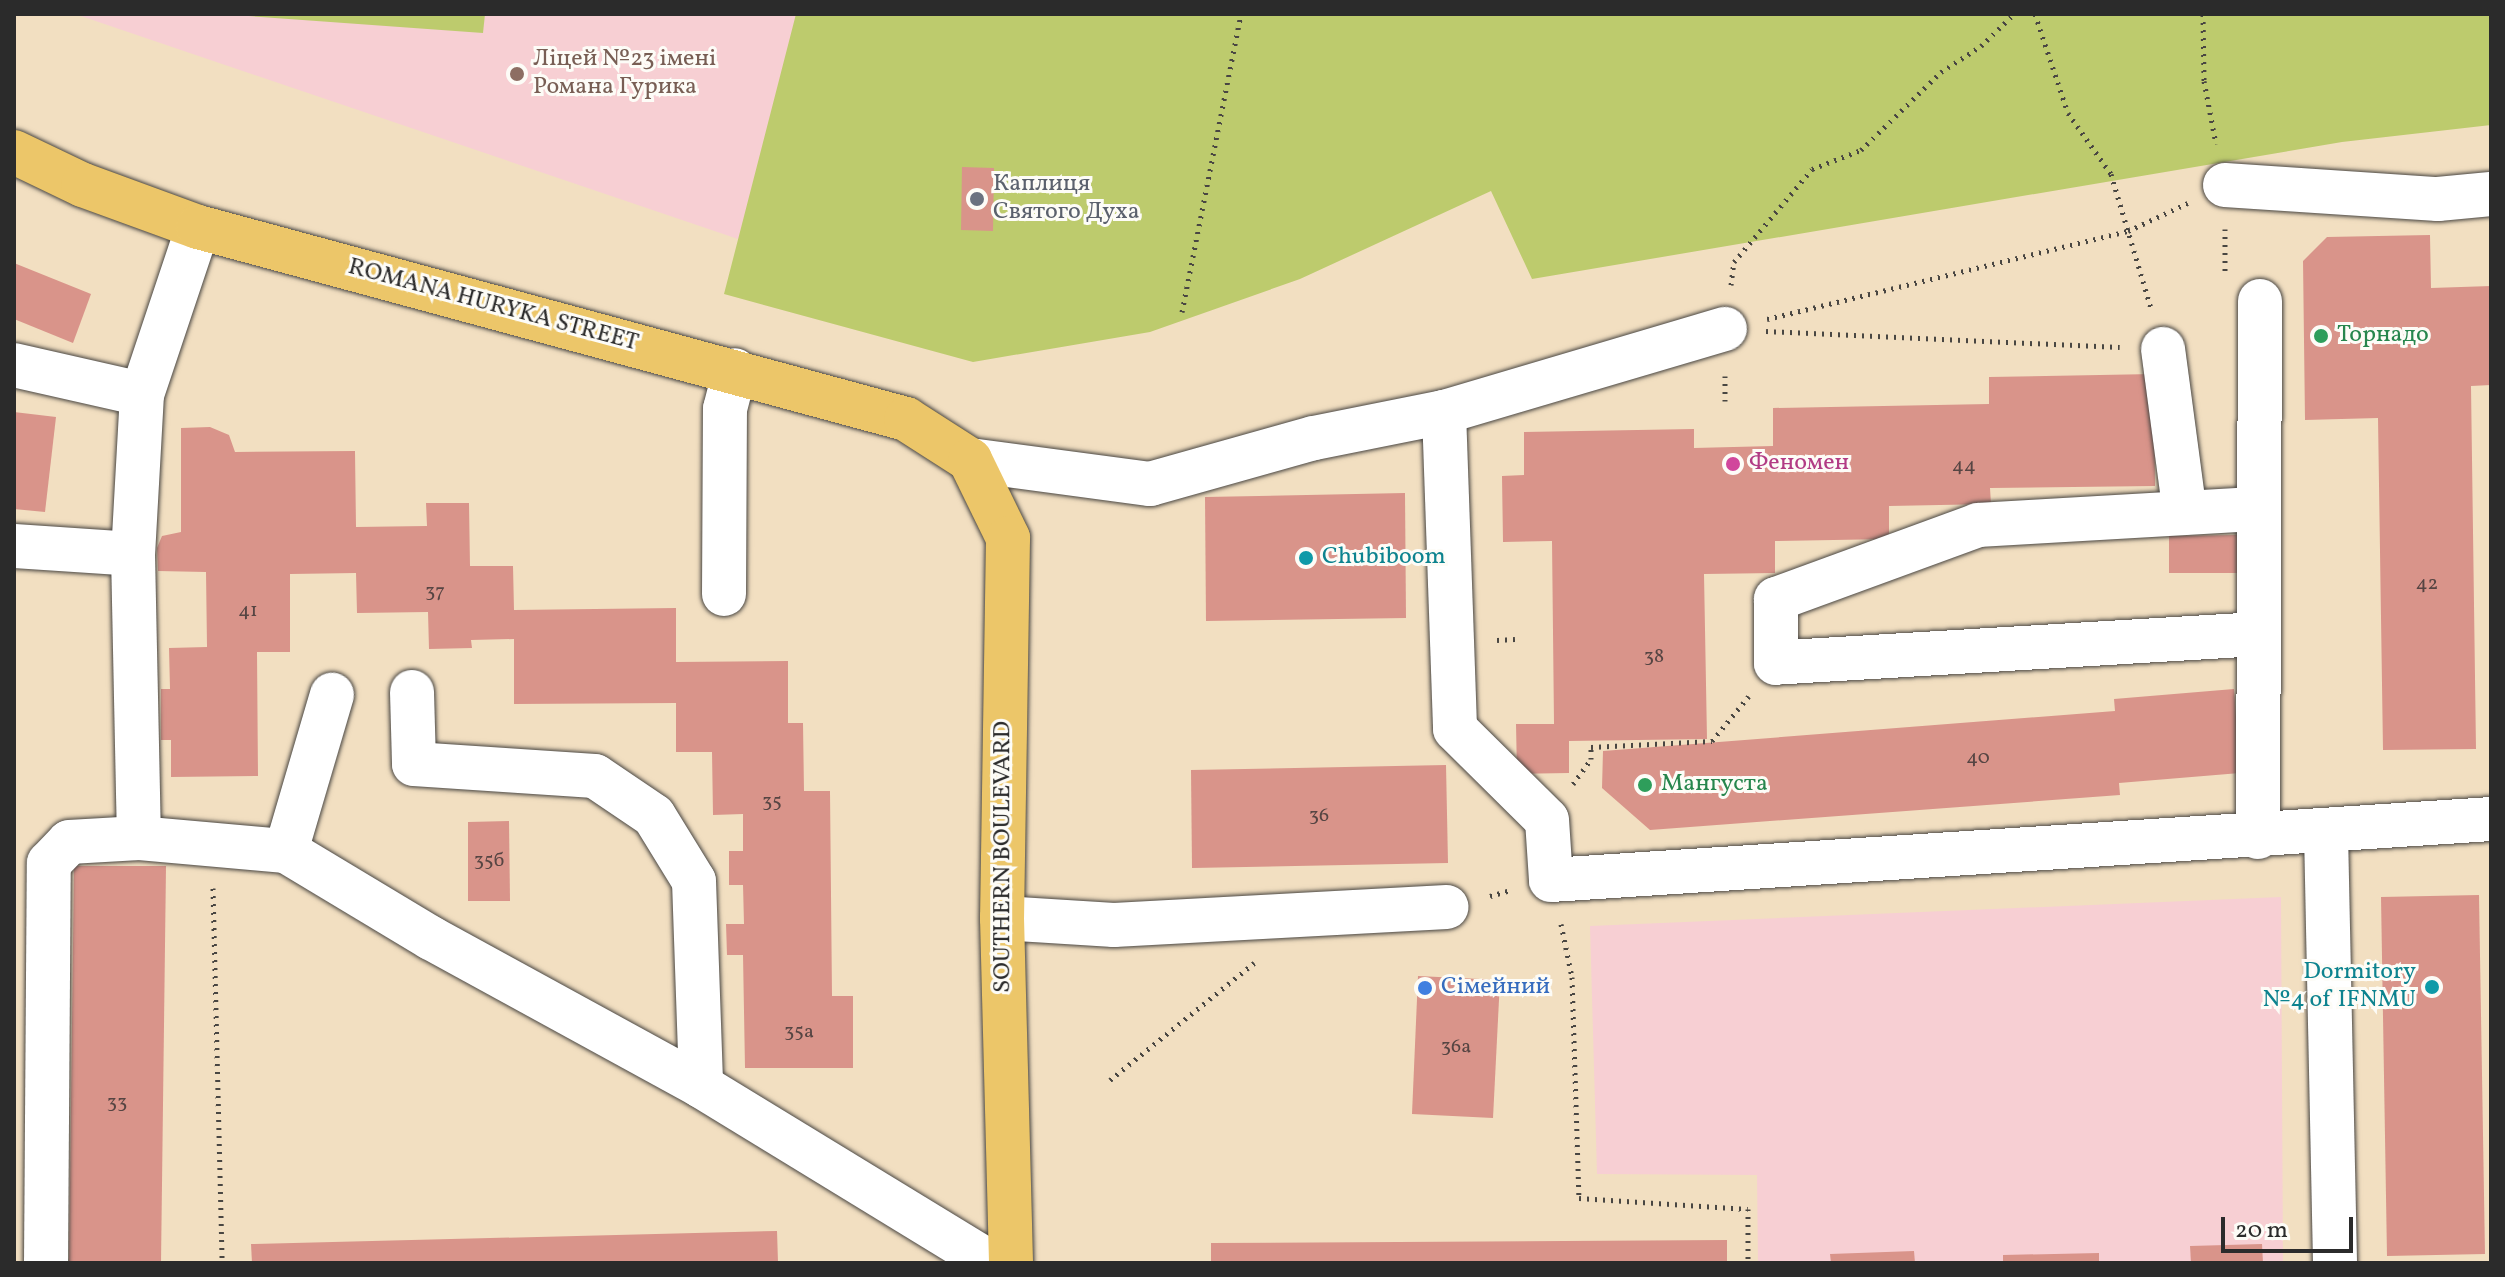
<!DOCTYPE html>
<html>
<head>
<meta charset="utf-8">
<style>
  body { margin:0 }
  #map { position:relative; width:2505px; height:1277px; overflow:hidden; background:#f2dfc1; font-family:Vollkorn,serif }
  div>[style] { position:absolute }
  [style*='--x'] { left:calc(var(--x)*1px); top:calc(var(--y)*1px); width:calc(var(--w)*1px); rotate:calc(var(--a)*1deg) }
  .built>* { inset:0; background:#f7cfd3 }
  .green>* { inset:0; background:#bdcb6d }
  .building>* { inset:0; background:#d9948a }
  .path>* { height:5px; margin-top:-2.5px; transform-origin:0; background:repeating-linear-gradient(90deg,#494642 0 2px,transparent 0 8px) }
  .roads { filter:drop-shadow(0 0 2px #494642) drop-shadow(0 0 2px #494642) }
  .minor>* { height:44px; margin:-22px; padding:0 22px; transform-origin:22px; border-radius:22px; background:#fff }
  .major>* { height:44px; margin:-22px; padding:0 22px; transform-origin:22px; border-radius:22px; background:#ecc669 }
  .dots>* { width:22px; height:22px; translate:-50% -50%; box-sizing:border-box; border:4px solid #fdfcf7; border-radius:50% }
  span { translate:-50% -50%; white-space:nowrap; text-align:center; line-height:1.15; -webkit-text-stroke:6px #fdfcf7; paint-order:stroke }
  .number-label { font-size:20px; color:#564543 }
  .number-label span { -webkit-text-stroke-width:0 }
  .education-label { font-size:24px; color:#785e54 }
  .left { translate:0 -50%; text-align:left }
  .worship-label { font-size:24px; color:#5b616d }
  .street-label { font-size:24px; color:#2b2b2b }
  .leisure-label { font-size:24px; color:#27864d }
  .hotel-label { font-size:24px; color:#b23c85 }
  .culture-label { font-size:24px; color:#0d838f }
  .right { translate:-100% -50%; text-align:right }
  .shop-label { font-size:24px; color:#366cbe }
  .frame { position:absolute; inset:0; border:16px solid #2b2b2b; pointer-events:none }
  .scale { position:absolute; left:2221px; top:1217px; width:132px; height:36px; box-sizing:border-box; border:4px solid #2b2b2b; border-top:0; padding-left:10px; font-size:24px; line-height:28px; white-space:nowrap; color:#2b2b2b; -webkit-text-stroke:6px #fdfcf7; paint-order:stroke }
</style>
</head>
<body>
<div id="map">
  <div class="built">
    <div style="clip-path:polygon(75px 14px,798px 14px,741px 240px)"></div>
    <div style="clip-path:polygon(2281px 897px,2283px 1263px,1758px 1263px,1757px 1175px,1597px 1174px,1590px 926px)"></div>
  </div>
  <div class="green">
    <div style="clip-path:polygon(220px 14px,485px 14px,483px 33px)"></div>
    <div style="clip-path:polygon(796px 14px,2491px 14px,2491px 125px,2342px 142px,1532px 279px,1491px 191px,1300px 279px,1150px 332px,973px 362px,724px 294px)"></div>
  </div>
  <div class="building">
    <div style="clip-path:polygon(962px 167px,994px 168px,993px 231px,961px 230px)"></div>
    <div style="clip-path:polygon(2430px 235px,2431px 288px,2491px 286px,2491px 385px,2471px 386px,2476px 749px,2383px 750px,2378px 418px,2305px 420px,2303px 261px,2327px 237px)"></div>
    <div style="clip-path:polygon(14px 263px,91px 294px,73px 343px,14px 319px)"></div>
    <div style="clip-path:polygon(2154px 374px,2155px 486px,1990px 488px,1991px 504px,1889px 506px,1889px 539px,1775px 541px,1775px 573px,1704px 574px,1707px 739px,1569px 741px,1569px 773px,1517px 774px,1516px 724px,1554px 724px,1552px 541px,1503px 542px,1502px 476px,1524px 475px,1524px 432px,1694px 429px,1694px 448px,1773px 446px,1773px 408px,1989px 404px,1989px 377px)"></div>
    <div style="clip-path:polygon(14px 412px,56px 417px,45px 512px,14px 509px)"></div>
    <div style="clip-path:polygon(210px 427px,229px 435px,235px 452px,355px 451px,356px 527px,427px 526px,426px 503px,469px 503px,470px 566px,513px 566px,514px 610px,676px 608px,676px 662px,788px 661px,788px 723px,803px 723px,804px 791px,830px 791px,832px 996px,853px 996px,853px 1068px,745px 1068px,743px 955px,727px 955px,726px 924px,744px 924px,743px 885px,729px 885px,729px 851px,743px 851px,743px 814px,713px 815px,712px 752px,676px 752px,676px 703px,514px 704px,514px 639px,471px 640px,472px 648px,429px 649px,428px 612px,357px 613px,356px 573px,290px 574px,290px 652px,257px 652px,258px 776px,171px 777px,171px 740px,161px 740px,161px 689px,170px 689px,169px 648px,207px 647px,206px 572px,158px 571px,157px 548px,162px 536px,181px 532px,181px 428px)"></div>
    <div style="clip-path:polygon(1405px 493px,1406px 618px,1206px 621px,1205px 497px)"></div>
    <div style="clip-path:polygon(2238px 535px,2238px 573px,2169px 573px,2169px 536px)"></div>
    <div style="clip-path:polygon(2234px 689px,2240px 773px,2119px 783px,2120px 795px,1650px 830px,1602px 788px,1603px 751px,2115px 711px,2114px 699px)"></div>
    <div style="clip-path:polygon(1446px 765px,1448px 863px,1192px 868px,1191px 770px)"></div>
    <div style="clip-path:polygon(509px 821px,510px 901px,468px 901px,468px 822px)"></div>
    <div style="clip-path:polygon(74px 866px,166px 866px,161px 1263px,69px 1263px)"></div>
    <div style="clip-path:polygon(2479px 895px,2485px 1254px,2387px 1256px,2381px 897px)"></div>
    <div style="clip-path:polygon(1418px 976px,1500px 980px,1493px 1118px,1412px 1114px)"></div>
    <div style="clip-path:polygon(777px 1231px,778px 1263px,252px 1263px,251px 1244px)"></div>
    <div style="clip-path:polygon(1727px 1240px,1727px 1263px,1211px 1263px,1211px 1243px)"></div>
    <div style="clip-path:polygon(2262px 1244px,2263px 1263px,2191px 1263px,2190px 1246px)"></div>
    <div style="clip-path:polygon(1914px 1251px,1915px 1263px,1831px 1263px,1830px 1254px)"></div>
    <div style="clip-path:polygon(2099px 1253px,2099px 1263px,2003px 1263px,2003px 1255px)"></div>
  </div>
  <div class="path">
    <div style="--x:2035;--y:14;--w:104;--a:71.6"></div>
    <div style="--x:2068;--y:113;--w:75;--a:54.8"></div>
    <div style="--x:2111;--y:174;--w:140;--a:73.4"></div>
    <div style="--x:2203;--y:14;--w:67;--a:89.1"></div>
    <div style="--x:2204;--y:81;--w:64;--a:79.2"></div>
    <div style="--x:2225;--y:229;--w:46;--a:90"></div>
    <div style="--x:1731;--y:285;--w:23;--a:-83"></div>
    <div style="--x:1734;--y:262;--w:121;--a:-50"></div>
    <div style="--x:1812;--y:169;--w:53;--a:-21.2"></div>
    <div style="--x:1861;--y:150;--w:112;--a:-44.3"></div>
    <div style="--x:1941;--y:72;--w:48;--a:-33"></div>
    <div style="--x:1981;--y:46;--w:46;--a:-44.1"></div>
    <div style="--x:1182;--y:312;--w:304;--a:-78.8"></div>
    <div style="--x:1767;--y:319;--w:372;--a:-13.7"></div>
    <div style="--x:2128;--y:231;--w:66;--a:-25"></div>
    <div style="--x:1766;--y:331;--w:354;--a:2.6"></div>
    <div style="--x:1725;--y:376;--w:25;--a:90"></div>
    <div style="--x:1497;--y:640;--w:18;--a:-3"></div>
    <div style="--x:1573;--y:784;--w:31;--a:-54"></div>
    <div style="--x:1591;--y:759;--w:12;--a:-90"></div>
    <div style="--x:1591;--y:747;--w:121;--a:-2.8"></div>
    <div style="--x:1712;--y:741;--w:58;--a:-50.6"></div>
    <div style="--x:213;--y:888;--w:375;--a:88.6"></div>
    <div style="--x:1490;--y:896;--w:22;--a:-16"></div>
    <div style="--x:1561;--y:924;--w:54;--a:78.3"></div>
    <div style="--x:1572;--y:977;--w:221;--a:88.2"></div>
    <div style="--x:1579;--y:1198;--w:169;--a:3.7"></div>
    <div style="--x:1748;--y:1209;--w:54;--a:90"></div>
    <div style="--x:1110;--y:1080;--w:186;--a:-39.1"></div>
  </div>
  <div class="roads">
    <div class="minor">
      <div style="--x:2225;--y:185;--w:213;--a:3.8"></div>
      <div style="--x:2438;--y:199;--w:53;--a:-5.4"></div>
      <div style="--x:198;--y:227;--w:176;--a:108.5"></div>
      <div style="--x:142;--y:394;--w:160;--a:93.2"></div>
      <div style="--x:133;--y:554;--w:284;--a:88.8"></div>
      <div style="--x:139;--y:838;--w:148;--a:5.1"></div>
      <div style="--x:286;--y:851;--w:169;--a:31"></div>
      <div style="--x:431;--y:938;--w:308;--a:28.7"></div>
      <div style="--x:701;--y:1086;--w:340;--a:31.4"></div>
      <div style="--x:2163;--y:349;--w:165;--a:82.4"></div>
      <div style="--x:14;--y:365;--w:131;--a:12.8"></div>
      <div style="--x:1444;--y:412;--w:317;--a:88"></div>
      <div style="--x:1455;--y:729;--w:129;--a:44.7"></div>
      <div style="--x:1547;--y:820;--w:60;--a:86.2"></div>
      <div style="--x:1551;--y:880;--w:942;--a:-3.71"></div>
      <div style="--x:970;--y:460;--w:182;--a:7.6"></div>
      <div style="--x:1150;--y:484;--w:170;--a:-15.7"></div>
      <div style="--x:1314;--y:438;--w:133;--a:-11.3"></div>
      <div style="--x:1444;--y:412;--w:293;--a:-16.5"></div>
      <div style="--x:14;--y:546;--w:119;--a:3.8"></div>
      <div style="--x:724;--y:594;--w:185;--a:-89.7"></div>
      <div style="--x:725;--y:409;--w:40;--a:-75.6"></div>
      <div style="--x:2259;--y:634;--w:484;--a:176.6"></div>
      <div style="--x:1776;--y:663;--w:64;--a:-90"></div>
      <div style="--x:1776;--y:599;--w:215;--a:-20.1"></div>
      <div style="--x:1978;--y:525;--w:281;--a:-3.3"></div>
      <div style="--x:412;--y:692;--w:72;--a:88.4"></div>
      <div style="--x:414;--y:764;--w:181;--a:3.8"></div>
      <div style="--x:595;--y:776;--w:71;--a:34.1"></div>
      <div style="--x:654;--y:816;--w:76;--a:58.4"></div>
      <div style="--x:694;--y:881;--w:205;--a:88"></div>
      <div style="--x:2326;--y:832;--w:431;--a:88.8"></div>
      <div style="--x:2258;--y:837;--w:536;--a:-89.79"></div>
      <div style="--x:286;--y:851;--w:163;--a:-73.6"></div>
      <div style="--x:1002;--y:918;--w:112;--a:3.6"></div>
      <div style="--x:1114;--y:925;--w:333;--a:-3.1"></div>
      <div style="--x:46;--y:1263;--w:400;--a:-89.6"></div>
      <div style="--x:49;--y:863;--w:29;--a:-46"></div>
      <div style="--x:69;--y:842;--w:70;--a:-3.3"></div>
    </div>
    <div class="major">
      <div style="--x:14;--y:152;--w:76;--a:25.6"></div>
      <div style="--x:83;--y:185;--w:122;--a:20.1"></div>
      <div style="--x:198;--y:227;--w:734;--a:15.17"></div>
      <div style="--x:906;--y:419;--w:76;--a:32.6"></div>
      <div style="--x:970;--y:460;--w:87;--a:64"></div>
      <div style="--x:1008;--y:538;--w:380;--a:90.9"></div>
      <div style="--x:1002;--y:918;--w:345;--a:88.5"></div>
    </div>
  </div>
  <div class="dots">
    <div style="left:517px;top:74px;background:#8d6e63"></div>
    <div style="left:977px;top:199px;background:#6b7280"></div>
    <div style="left:2321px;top:336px;background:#2e9e5b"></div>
    <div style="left:1733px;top:464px;background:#d1479c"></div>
    <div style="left:1306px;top:558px;background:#0f9aa8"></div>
    <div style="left:1645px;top:785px;background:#2e9e5b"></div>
    <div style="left:2432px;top:987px;background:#0f9aa8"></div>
    <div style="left:1425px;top:988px;background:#3f7fe0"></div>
  </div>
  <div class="number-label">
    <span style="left:1964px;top:466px">44</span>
    <span style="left:2427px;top:584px">42</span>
    <span style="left:435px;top:592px">37</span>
    <span style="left:248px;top:611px">41</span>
    <span style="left:1654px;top:657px">38</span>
    <span style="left:1978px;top:758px">40</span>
    <span style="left:772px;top:802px">35</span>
    <span style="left:1319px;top:816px">36</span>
    <span style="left:489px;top:861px">35б</span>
    <span style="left:799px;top:1032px">35а</span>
    <span style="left:1456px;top:1047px">36а</span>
    <span style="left:117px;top:1103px">33</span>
  </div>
  <div class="education-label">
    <span class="left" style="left:533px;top:74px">Ліцей №23 імені<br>Романа Гурика</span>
  </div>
  <div class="worship-label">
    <span class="left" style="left:993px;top:199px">Каплиця<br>Святого Духа</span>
  </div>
  <div class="street-label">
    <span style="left:493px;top:306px;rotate:15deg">ROMANA HURYKA STREET</span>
    <span style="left:1004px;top:857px;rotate:-90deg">SOUTHERN BOULEVARD</span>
  </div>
  <div class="leisure-label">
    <span class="left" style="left:2337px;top:336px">Торнадо</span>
    <span class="left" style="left:1661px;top:785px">Мангуста</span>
  </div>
  <div class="hotel-label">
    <span class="left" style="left:1749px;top:464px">Феномен</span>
  </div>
  <div class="culture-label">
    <span class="left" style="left:1322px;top:558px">Chubiboom</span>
    <span class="right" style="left:2416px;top:987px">Dormitory<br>№4 of IFNMU</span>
  </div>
  <div class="shop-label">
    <span class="left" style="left:1441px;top:988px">Сімейний</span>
  </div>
  <div class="frame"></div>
  <div class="scale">20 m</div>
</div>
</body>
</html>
